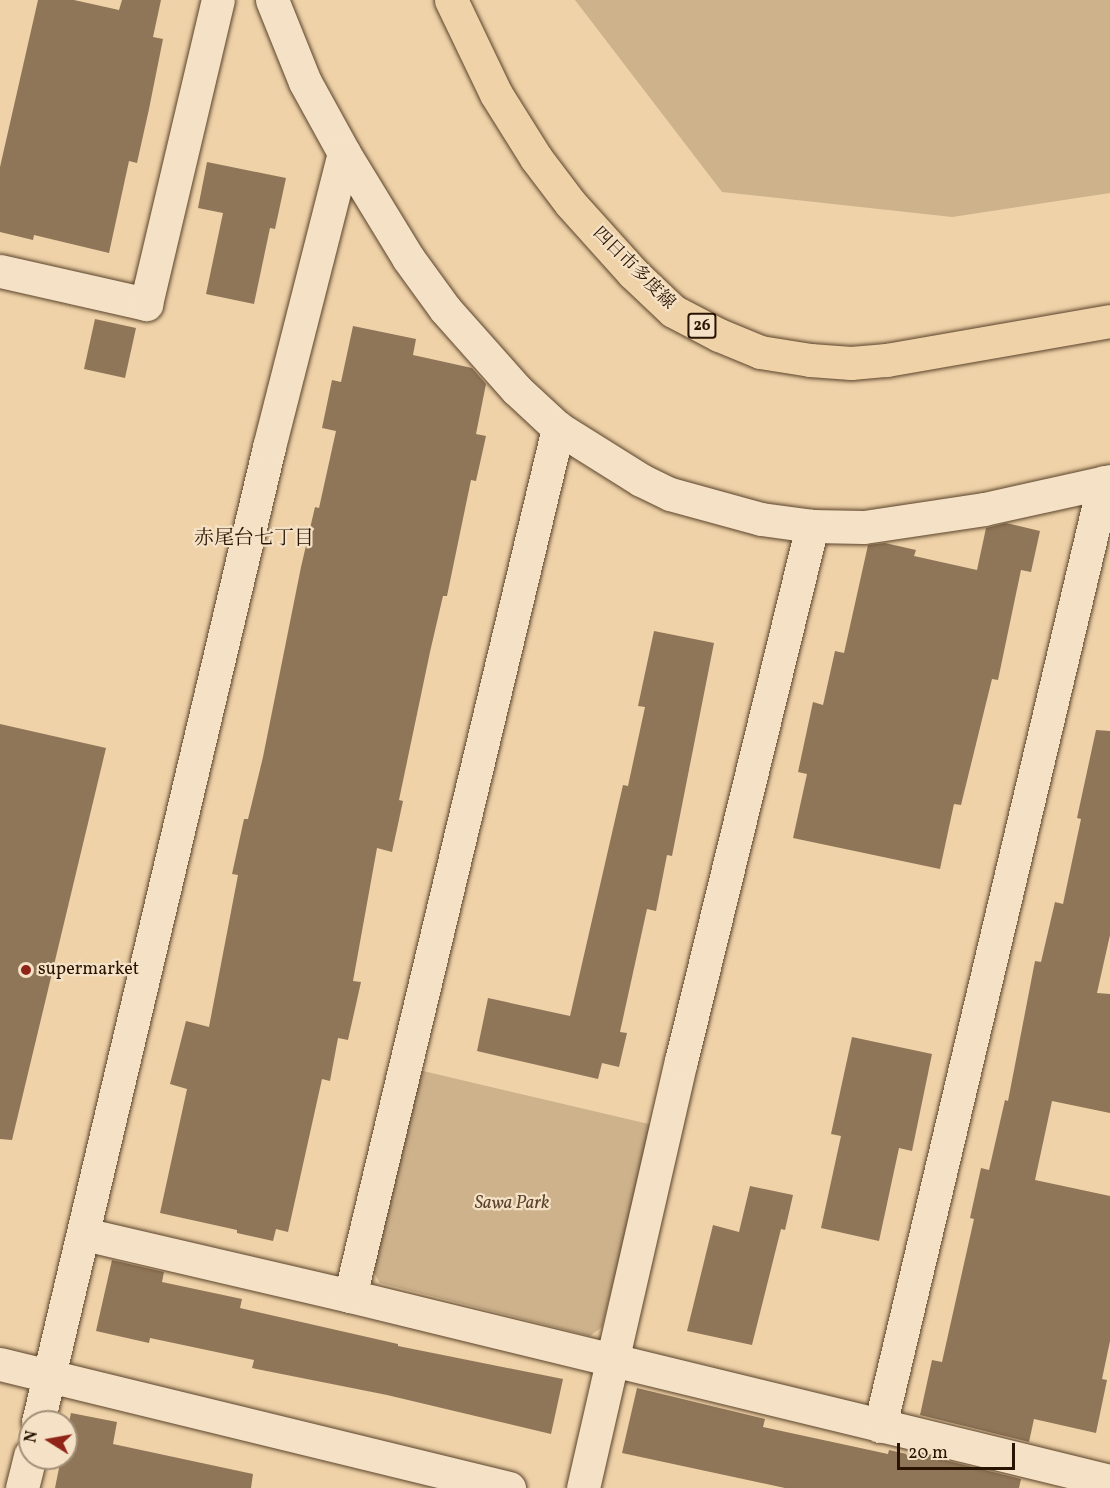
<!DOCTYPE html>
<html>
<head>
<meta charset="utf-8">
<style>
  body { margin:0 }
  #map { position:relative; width:1110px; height:1488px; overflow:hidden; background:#efd2a8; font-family:Vollkorn,"Noto Serif JP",serif }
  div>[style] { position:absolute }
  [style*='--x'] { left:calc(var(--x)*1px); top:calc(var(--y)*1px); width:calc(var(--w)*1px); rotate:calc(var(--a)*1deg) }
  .green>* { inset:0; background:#cdb28c }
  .building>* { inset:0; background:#907658 }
  .roads { filter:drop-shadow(0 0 2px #5a432b) drop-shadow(0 0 2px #5a432b) }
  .minor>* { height:33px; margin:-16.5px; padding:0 16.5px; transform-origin:16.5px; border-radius:16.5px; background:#f5e2c6 }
  .major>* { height:33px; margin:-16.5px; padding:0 16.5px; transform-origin:16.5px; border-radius:16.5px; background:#efd2a8 }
  .dots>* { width:16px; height:16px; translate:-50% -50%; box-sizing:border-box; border:3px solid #f5e2c6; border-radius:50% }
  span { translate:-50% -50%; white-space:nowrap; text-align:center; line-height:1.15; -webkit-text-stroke:4.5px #f5e2c6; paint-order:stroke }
  .shield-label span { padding:2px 4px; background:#f5e2c6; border:2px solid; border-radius:4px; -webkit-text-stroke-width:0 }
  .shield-label { font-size:16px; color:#291301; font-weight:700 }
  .street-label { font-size:18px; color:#291301 }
  .poi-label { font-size:18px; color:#291301 }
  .left { translate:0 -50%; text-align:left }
  .park-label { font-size:18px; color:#5a432b; font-style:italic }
  .neighbourhood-label { font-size:20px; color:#291301 }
  .north { position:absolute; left:18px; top:1410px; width:60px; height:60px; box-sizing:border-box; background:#f5e2c6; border:2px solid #a38f77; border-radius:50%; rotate:281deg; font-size:16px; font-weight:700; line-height:24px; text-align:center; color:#291301 }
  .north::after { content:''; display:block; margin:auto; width:21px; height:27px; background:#8f2418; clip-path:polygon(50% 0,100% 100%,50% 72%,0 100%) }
  .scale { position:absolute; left:897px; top:1443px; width:118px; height:27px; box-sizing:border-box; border:3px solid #291301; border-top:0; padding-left:8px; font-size:18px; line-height:21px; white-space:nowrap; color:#291301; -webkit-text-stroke:4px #f5e2c6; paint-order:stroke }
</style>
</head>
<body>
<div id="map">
  <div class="green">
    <div style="clip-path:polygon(575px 0,1110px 0,1110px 193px,952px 217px,722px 192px)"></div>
    <div style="clip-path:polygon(419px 1070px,653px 1125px,602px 1327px,590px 1336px,380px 1283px,373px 1271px)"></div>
  </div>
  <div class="building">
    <div style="clip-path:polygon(38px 0,74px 0,119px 10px,122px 0,161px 0,153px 37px,163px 39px,149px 109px,137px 163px,129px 161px,109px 253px,34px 235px,33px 240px,0 232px,0 167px)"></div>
    <div style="clip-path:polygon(207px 162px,286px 178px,275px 229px,270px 228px,254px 304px,206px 294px,223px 213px,198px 208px)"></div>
    <div style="clip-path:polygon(95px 319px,136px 328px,125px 378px,84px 369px)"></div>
    <div style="clip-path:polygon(353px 326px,416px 339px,413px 355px,472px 368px,486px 384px,476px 434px,486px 436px,476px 481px,471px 480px,447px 596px,443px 596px,430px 652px,399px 800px,403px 801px,392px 852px,377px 848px,353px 981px,361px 982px,348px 1040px,338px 1038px,330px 1081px,322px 1079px,288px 1232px,276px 1229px,273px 1241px,237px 1233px,237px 1230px,160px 1213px,187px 1089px,170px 1084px,186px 1021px,209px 1027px,238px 875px,232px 874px,244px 819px,248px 819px,263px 757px,301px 567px,315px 507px,319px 508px,336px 431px,322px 428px,332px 380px,341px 382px)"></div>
    <div style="clip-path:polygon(1006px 523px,1040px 531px,1031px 572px,1021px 570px,998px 680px,992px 679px,961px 805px,954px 804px,940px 869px,793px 838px,807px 774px,798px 772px,813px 702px,823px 705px,835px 651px,844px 653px,868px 545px,885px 543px,916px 550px,914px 556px,977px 570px,986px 528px)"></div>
    <div style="clip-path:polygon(654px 631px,714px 643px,672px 856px,667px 855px,656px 911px,647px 909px,620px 1032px,627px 1033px,619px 1067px,602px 1063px,598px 1079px,477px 1051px,488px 998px,570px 1016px,623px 785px,628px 786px,645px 707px,638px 706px)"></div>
    <div style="clip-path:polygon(0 724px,106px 748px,12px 1140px,0 1139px)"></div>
    <div style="clip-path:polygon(1096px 730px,1110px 731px,1110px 935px,1097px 993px,1110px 994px,1110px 1113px,1052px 1101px,1035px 1180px,1110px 1196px,1110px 1341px,1102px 1379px,1107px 1380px,1096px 1433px,1034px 1419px,1029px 1442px,920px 1415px,932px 1360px,942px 1362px,974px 1219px,970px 1218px,981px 1168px,989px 1170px,1005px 1100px,1008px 1101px,1035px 961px,1041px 962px,1055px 902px,1063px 904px,1081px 819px,1077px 818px)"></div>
    <div style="clip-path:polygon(852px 1037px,932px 1054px,912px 1151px,899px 1148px,879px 1241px,821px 1228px,841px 1136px,831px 1134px)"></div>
    <div style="clip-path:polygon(750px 1186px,793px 1195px,785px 1230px,781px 1229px,752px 1345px,687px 1331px,713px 1225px,739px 1232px)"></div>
    <div style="clip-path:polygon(112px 1260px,164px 1272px,162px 1282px,242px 1299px,240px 1308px,398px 1344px,398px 1346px,563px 1379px,551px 1434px,387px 1395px,252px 1368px,254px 1360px,150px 1338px,149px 1343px,96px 1331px)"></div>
    <div style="clip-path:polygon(637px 1388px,765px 1419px,763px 1427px,888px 1454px,889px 1450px,911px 1455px,912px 1452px,1021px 1479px,1019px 1488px,785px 1488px,622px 1453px)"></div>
    <div style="clip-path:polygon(71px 1413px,117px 1422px,113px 1444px,253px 1474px,251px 1488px,55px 1488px,61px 1458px,66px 1458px,66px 1436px)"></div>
  </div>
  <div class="roads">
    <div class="minor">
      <div style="--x:272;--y:0;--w:88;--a:68.1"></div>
      <div style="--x:305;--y:82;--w:81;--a:61.2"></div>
      <div style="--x:344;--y:153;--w:123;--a:58.6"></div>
      <div style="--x:408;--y:258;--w:63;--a:54"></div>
      <div style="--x:445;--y:309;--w:108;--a:48.4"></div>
      <div style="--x:517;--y:390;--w:56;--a:42.8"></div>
      <div style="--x:558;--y:428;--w:98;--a:32.1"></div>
      <div style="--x:641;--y:480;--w:32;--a:26"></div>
      <div style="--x:670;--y:494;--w:94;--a:15.4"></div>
      <div style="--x:761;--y:519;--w:51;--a:7.8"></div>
      <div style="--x:812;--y:526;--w:52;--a:1.1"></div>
      <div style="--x:864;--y:527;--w:121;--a:-8.5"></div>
      <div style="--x:984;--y:509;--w:129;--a:-12.5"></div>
      <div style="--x:0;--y:271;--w:150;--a:12.7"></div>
      <div style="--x:146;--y:304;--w:312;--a:-76.7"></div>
      <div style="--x:84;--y:1234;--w:273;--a:13.1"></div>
      <div style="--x:350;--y:1296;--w:782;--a:13.68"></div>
      <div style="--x:350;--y:1296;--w:893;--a:-76.52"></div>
      <div style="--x:0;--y:1364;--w:524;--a:13.69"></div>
      <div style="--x:38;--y:1422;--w:1002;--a:-76.67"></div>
      <div style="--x:269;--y:447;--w:303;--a:-75.7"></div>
      <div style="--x:880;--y:1426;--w:970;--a:-76.65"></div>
      <div style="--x:22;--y:1488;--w:34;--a:-76"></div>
      <div style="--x:583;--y:1488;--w:438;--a:-77.1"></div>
      <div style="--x:681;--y:1061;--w:551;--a:-76.24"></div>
    </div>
    <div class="major">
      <div style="--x:451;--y:0;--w:104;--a:64.4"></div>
      <div style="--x:496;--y:94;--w:75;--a:58"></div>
      <div style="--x:536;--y:158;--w:56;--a:52.9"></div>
      <div style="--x:570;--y:203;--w:94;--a:48"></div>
      <div style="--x:633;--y:273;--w:55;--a:43.5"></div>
      <div style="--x:673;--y:311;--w:52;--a:27.6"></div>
      <div style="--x:719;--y:335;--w:44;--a:22.5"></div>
      <div style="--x:760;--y:352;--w:51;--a:9.1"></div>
      <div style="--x:810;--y:360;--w:41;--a:4.2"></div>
      <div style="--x:851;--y:363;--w:36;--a:-5"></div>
      <div style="--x:887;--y:360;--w:226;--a:-9.9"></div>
    </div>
  </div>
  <div class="dots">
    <div style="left:26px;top:970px;background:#8f2418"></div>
  </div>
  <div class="shield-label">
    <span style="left:702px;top:326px">26</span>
  </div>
  <div class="street-label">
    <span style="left:633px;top:269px;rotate:45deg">四日市多度線</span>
  </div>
  <div class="poi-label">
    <span class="left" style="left:38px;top:970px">supermarket</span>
  </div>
  <div class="park-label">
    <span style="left:512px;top:1204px">Sawa Park</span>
  </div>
  <div class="neighbourhood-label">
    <span style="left:254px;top:539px">赤尾台七丁目</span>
  </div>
  <div class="north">N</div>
  <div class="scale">20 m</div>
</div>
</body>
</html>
